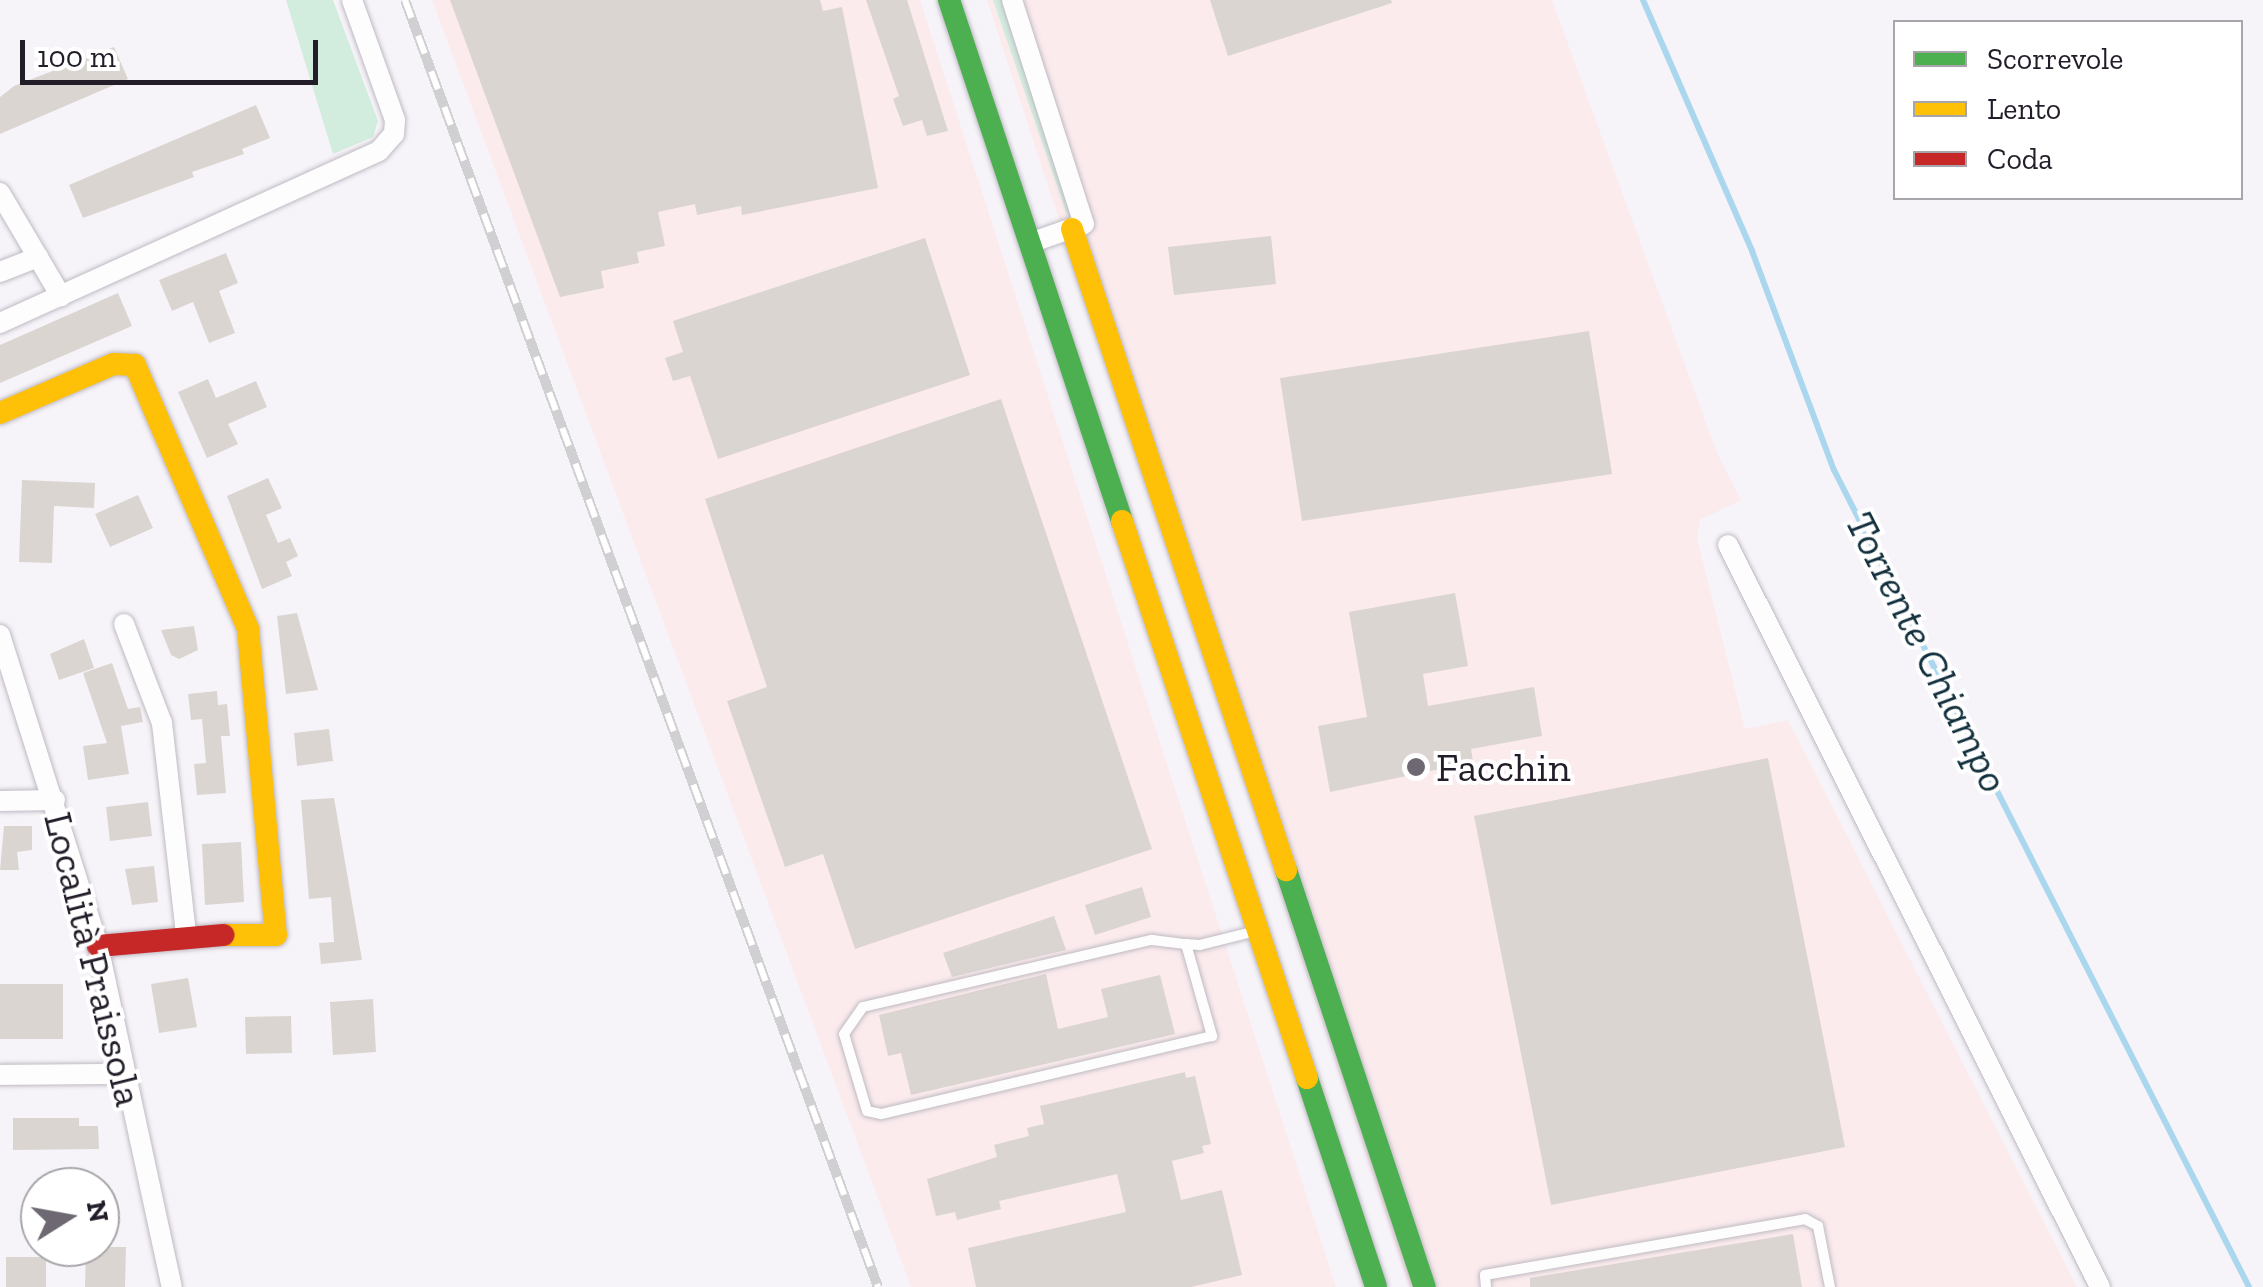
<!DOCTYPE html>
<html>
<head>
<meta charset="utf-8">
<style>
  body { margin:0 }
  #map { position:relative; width:2263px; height:1287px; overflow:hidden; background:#f7f4f9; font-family:"Zilla Slab",serif }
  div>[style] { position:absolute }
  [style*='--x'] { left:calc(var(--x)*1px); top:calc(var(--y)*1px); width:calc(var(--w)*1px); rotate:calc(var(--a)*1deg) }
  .industrial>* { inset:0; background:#fbebed }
  .green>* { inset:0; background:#d2ecde }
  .stream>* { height:6px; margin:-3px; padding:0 3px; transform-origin:3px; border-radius:3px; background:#abd7ee }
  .building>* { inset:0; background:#dbd5d1 }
  .roads { filter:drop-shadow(0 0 2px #bfbac3) drop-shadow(0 0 2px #bfbac3) }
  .lane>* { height:10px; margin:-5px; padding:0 5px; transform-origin:5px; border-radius:5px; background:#fefdfe }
  .street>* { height:20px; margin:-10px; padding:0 10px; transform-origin:10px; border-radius:10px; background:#fefdfe }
  .fast>* { height:22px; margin:-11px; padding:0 11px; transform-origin:11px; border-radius:11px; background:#4caf50 }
  .slow>* { height:22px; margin:-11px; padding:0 11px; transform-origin:11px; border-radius:11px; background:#ffc107 }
  .jam>* { height:22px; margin:-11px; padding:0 11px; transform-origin:11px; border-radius:11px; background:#c62828 }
  .rail>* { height:10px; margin-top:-5px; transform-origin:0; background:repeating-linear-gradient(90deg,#fff 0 19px,#d0cfd1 0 38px); box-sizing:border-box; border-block:2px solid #d0cfd1 }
  .dots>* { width:28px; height:28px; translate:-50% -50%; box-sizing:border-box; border:5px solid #fff; border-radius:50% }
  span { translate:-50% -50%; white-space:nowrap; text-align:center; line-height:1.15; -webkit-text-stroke:8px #fff; paint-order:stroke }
  .poi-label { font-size:40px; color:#231d29 }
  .left { translate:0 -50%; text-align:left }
  .street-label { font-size:40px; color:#231d29 }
  .water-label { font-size:42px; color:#112f3c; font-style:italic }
  .legend { position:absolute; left:1893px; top:20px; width:350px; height:180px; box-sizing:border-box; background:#fff; border:2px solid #a7a5a9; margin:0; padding:12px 18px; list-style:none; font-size:30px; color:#231d29 }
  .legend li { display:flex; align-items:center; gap:20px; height:50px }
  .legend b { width:50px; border:2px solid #a7a5a9 }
  .north { position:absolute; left:20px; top:1167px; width:100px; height:100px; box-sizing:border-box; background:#fff; border:2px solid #a7a5a9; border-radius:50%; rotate:79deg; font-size:28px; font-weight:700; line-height:40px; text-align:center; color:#231d29 }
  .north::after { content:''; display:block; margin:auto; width:35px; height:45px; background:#6d6872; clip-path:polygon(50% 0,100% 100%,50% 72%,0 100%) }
  .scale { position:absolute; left:20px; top:40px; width:298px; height:45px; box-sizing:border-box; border:5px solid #231d29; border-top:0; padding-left:12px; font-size:30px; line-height:35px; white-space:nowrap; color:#231d29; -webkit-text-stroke:8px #fff; paint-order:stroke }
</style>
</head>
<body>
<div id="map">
  <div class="industrial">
    <div style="clip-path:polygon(432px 0,920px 0,1336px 1287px,911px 1287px)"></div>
    <div style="clip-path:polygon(987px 0,1552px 0,1717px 453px,1741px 500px,1700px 520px,1697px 538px,1745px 729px,1788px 720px,2077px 1287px,1409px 1287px)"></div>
  </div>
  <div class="green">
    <div style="clip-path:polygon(286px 0,333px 0,378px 121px,373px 137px,333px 154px)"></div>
    <div style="clip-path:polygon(993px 0,1012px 0,1084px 224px,1072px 229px)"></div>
  </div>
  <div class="stream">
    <div style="--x:1643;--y:0;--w:274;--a:66.5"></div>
    <div style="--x:1752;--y:251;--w:234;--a:69.5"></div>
    <div style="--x:1834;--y:470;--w:916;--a:63.07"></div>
  </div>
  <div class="building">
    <div style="clip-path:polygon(450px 0,820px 0,823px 11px,842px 7px,878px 188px,742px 215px,741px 206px,697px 215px,695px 204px,658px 212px,665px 246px,637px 252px,639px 263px,601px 271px,604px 288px,560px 297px)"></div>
    <div style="clip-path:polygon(866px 0,907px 0,948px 131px,927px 136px,922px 120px,903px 126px,893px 99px,899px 96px)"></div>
    <div style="clip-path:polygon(1210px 0,1391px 0,1392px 3px,1228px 56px)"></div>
    <div style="clip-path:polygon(114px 47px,128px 79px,0 134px,0 97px,14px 86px)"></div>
    <div style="clip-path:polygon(256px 105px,270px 138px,242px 149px,244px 154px,192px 172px,194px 177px,83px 218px,69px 185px)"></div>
    <div style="clip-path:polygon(1271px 236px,1276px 284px,1174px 295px,1168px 247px)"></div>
    <div style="clip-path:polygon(925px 238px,970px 375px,718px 459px,690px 376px,673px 381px,665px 358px,683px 352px,673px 321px)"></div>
    <div style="clip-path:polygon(226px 253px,238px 283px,219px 291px,235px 333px,209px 343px,193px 302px,172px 311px,159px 280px)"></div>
    <div style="clip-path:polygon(118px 293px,132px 326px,0 383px,0 345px)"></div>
    <div style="clip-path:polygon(1589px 331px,1612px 474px,1302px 521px,1280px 378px)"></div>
    <div style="clip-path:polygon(208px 379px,216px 398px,256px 381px,267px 407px,228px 424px,238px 444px,207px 458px,178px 392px)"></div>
    <div style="clip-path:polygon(1001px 399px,1152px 849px,855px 949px,823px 854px,785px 867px,727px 701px,767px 687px,705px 499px)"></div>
    <div style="clip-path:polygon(268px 478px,282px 508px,266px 515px,278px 543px,290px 538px,298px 556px,286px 562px,292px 576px,262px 589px,227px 496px)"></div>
    <div style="clip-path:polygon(22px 480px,95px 483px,94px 508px,54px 506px,52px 563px,19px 562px)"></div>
    <div style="clip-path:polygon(138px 495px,153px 528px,110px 547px,95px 514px)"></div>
    <div style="clip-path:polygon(1455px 593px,1468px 666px,1423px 674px,1428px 706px,1534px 687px,1542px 736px,1471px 749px,1473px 762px,1330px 792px,1318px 726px,1367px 717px,1349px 612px)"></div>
    <div style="clip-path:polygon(297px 613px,318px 690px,286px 694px,277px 616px)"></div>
    <div style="clip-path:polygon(194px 626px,198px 650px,179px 659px,171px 655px,161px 630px)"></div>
    <div style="clip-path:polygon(84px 639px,94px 668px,59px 680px,50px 654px)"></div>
    <div style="clip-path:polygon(112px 663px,128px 709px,140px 707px,143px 722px,121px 726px,129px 774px,88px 780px,83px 746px,107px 743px,83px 673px)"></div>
    <div style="clip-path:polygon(217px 691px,218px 705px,227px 704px,230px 736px,221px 736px,226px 793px,197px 795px,194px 764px,206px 763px,202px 719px,191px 720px,188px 694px)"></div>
    <div style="clip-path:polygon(329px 729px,333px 761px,297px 766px,294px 733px)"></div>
    <div style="clip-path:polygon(1768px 758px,1845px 1147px,1551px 1205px,1474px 816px)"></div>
    <div style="clip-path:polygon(334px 798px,362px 960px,321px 964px,319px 943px,334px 942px,331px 897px,309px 899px,301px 800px)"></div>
    <div style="clip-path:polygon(148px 802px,152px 836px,110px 841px,106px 807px)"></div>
    <div style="clip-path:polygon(4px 826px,32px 826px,32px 850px,17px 852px,19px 870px,0 870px)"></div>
    <div style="clip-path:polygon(241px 842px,244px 902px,205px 905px,202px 844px)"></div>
    <div style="clip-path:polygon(154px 866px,158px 902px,132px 905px,125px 869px)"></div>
    <div style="clip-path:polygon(1142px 887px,1151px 917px,1095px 935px,1085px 905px)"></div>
    <div style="clip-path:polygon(1054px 916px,1066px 950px,952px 977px,943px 953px)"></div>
    <div style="clip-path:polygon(1046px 974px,1058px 1029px,1108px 1017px,1101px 989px,1160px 975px,1175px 1034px,911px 1095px,901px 1053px,888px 1056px,879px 1015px)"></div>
    <div style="clip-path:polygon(188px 978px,197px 1027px,159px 1033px,151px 984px)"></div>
    <div style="clip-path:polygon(0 984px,63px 984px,63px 1039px,0 1039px)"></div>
    <div style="clip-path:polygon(373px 999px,376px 1052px,333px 1055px,330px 1002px)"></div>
    <div style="clip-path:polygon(291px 1016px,292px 1053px,246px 1054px,245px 1017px)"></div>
    <div style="clip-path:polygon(1185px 1072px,1186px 1078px,1195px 1076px,1211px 1144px,1202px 1146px,1204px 1153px,1172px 1161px,1181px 1200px,1222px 1190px,1242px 1275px,1191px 1287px,976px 1287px,968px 1248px,1126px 1212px,1117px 1174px,999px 1201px,1001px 1209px,957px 1220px,955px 1212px,936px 1216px,927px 1179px,997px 1157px,994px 1145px,1029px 1136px,1027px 1128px,1044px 1124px,1040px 1106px)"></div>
    <div style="clip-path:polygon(13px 1118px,79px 1118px,79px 1126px,98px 1126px,99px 1149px,13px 1150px)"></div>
    <div style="clip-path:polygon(1793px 1234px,1802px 1287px,1530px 1287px,1530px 1278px)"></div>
    <div style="clip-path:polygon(86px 1247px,126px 1247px,125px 1287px,85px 1287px)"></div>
    <div style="clip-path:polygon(6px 1257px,46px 1257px,46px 1287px,6px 1287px)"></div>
  </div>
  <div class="roads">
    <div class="lane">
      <div style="--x:1186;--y:944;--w:96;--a:74.2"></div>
      <div style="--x:1212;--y:1036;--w:340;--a:166.7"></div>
      <div style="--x:881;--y:1114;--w:14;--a:-168"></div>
      <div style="--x:867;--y:1111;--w:80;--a:-106.6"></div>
      <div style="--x:844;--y:1034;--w:33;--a:-55"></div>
      <div style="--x:863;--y:1007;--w:297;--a:-13.1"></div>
      <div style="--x:1152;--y:940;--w:34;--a:7"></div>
      <div style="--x:1186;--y:944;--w:14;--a:4"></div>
      <div style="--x:1200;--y:945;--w:58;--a:-14"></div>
      <div style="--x:1486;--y:1287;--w:12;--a:-95"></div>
      <div style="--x:1485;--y:1275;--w:325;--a:-9.9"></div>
      <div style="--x:1805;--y:1219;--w:15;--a:28"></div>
      <div style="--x:1818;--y:1226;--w:62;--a:78.9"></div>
    </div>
    <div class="street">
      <div style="--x:1012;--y:0;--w:235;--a:72.2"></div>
      <div style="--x:1084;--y:224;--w:57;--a:160.6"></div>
      <div style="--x:0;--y:193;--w:120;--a:59.4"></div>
      <div style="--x:0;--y:272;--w:41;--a:-21.5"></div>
      <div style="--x:0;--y:323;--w:416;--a:-24.4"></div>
      <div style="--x:379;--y:151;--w:23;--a:-49"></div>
      <div style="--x:394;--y:134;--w:14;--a:-86"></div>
      <div style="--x:395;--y:120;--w:127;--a:-109.7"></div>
      <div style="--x:1728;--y:545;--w:830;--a:63.37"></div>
      <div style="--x:124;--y:624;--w:106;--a:69"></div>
      <div style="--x:162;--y:723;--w:213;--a:83.5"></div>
      <div style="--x:0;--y:635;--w:326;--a:72.5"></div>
      <div style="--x:98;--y:946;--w:349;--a:77.8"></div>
      <div style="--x:0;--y:801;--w:55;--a:-1"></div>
      <div style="--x:0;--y:1075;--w:125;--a:-0.5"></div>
    </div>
    <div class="fast">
      <div style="--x:949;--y:0;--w:549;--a:71.63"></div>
      <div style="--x:1286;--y:870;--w:440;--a:71.6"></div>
      <div style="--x:1307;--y:1078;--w:220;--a:71.7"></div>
    </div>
    <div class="slow">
      <div style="--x:1072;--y:229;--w:676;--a:71.54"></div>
      <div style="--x:0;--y:413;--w:124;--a:-23.3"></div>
      <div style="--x:114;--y:364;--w:21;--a:3"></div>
      <div style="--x:135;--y:365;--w:287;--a:66.8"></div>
      <div style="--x:248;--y:629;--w:307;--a:84.8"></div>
      <div style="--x:276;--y:935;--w:52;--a:180"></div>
      <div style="--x:1122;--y:521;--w:587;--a:71.63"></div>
    </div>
    <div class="jam">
      <div style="--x:98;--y:946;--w:126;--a:-5"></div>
    </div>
  </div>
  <div class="rail">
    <div style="--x:405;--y:0;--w:1371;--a:69.82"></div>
  </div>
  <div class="dots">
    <div style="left:1416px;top:767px;background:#6d6872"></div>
  </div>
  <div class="poi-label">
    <span class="left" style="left:1436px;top:767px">Facchin</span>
  </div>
  <div class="street-label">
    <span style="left:94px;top:959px;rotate:76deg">Località Praissola</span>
  </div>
  <div class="water-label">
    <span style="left:1927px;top:652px;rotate:63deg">Torrente Chiampo</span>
  </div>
  <ul class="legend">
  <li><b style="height:12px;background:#4caf50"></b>Scorrevole</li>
  <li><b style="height:12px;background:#ffc107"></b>Lento</li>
  <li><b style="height:12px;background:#c62828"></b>Coda</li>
  </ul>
  <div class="north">N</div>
  <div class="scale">100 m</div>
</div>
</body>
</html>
